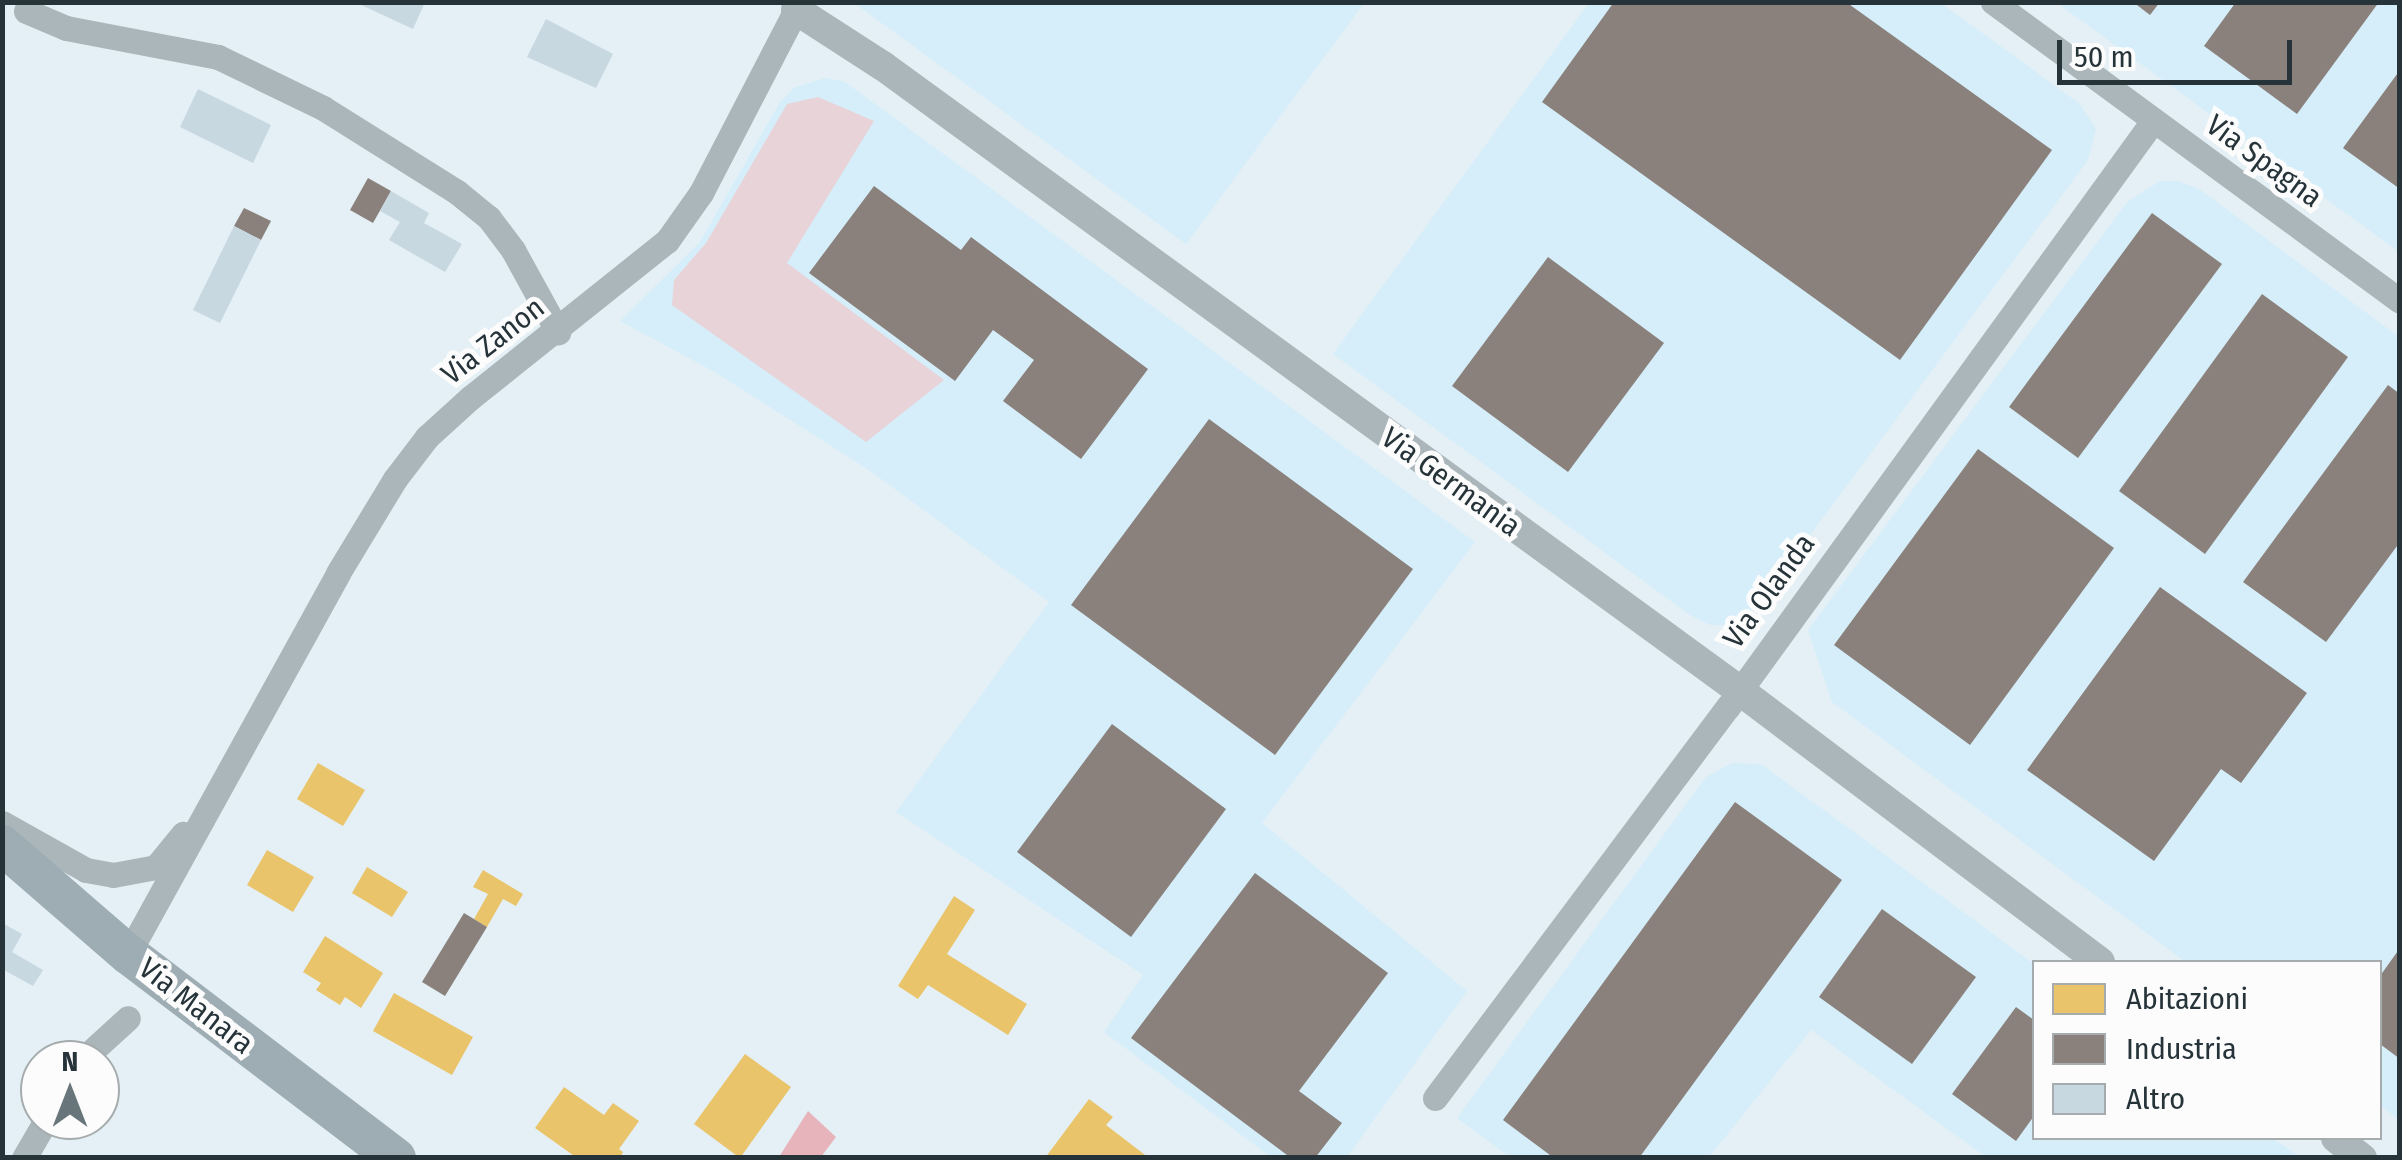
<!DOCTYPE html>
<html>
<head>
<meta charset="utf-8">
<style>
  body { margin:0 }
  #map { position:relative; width:2402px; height:1160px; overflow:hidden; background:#e4f0f5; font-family:"Fira Sans Condensed",sans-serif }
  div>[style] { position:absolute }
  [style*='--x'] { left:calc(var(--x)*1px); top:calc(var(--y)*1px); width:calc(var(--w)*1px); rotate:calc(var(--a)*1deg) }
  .built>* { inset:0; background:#d5eef9 }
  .green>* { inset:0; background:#e8d3d8 }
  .water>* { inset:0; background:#e7b4bc }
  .homes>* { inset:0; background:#e9c46a }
  .industry>* { inset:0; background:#8a817c }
  .building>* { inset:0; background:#c7d8e0 }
  .minor>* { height:25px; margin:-12.5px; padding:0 12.5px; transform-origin:12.5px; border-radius:12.5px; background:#aab6ba }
  .tertiary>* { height:30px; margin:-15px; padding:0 15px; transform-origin:15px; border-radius:15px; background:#aab6ba }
  .primary>* { height:40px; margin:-20px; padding:0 20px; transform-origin:20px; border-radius:20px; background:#9eadb4 }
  span { translate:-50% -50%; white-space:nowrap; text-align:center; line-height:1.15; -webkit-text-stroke:10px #fcfcfc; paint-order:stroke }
  .street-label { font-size:30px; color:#26343a }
  .frame { position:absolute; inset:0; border:5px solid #26343a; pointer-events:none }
  .legend { position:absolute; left:2032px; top:960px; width:350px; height:180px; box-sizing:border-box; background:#fcfcfc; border:2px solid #a6acae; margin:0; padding:12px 18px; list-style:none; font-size:30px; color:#26343a }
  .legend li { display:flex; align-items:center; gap:20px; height:50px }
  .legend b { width:50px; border:2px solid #a6acae }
  .north { position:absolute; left:20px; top:1040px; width:100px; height:100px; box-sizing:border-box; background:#fcfcfc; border:2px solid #a6acae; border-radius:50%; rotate:0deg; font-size:28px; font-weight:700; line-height:40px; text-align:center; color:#26343a }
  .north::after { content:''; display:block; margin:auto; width:35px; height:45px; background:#68767b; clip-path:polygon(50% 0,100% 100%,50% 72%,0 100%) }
  .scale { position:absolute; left:2057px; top:40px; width:235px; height:45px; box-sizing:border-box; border:5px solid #26343a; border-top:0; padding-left:12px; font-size:30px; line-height:35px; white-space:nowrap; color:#26343a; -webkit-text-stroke:8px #fcfcfc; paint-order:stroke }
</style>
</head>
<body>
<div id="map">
  <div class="built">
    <div style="clip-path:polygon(854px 3px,1364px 3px,1186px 244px)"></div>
    <div style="clip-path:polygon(1589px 3px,1941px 3px,2080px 104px,2096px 129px,2088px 160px,1759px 604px,1745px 619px,1728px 625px,1710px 625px,1690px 615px,1333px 354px)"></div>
    <div style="clip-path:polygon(2057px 3px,2399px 3px,2399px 252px,2163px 80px)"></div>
    <div style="clip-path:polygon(825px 78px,845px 82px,1475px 542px,1262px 823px,1467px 991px,1347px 1157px,1271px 1157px,1104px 1032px,1143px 975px,896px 812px,1049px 602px,869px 470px,713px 371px,620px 321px,700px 242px,780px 102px,794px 88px)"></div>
    <div style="clip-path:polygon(2160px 181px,2178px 181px,2199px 189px,2399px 337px,2399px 1120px,2380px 1105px,2380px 962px,2186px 962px,1832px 702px,1808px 630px,2127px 202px)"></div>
    <div style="clip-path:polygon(1732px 763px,1761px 764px,2034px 964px,2034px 1138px,2272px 1138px,2300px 1157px,1986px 1157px,1811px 1030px,1709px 1157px,1510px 1157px,1457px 1118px,1706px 777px)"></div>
  </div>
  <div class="green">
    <div style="clip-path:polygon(818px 97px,874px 121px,787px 263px,944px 380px,866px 442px,672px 305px,674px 280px,706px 243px,787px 104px)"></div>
  </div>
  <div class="water">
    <div style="clip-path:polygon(808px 1111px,836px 1137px,821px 1157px,779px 1157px)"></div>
  </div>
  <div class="homes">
    <div style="clip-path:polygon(318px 763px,365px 790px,343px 826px,297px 799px)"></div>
    <div style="clip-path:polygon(267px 850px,314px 877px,293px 912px,247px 885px)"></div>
    <div style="clip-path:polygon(367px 867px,408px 892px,392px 917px,352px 893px)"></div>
    <div style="clip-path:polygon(483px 870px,523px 894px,516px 906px,503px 899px,487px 927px,474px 919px,488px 894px,473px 887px)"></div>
    <div style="clip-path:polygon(954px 896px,975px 910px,947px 954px,1027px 1004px,1008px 1035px,928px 985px,918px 999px,898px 986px)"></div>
    <div style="clip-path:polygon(325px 936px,383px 973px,361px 1008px,345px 997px,340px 1005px,316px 990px,321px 983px,303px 972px)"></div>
    <div style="clip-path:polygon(394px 993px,473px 1037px,452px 1075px,373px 1031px)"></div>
    <div style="clip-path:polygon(745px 1054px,791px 1087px,740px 1158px,694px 1124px)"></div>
    <div style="clip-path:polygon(564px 1087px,604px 1115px,613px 1103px,639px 1121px,619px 1149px,623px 1152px,620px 1158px,577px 1158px,535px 1128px)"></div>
    <div style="clip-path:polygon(1089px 1099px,1113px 1117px,1106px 1125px,1149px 1158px,1045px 1158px)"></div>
  </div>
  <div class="industry">
    <div style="clip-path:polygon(1614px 2px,1846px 2px,2052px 150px,1900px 360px,1542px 102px)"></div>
    <div style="clip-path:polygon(2133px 2px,2160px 2px,2150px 15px)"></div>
    <div style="clip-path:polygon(2236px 2px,2379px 2px,2297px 114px,2204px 46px)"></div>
    <div style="clip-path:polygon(2400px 70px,2400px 189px,2343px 148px)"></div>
    <div style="clip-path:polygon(368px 178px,391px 191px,373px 223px,350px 210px)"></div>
    <div style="clip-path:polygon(874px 186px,961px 250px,971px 237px,1148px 369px,1081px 459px,1003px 401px,1034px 360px,993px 330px,955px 381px,809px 273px)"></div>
    <div style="clip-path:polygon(244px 208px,271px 221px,261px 240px,234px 226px)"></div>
    <div style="clip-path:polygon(2152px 213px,2222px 264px,2078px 458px,2009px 407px)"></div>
    <div style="clip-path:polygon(1548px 257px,1664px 343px,1568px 472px,1452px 386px)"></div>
    <div style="clip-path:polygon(2262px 294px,2348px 357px,2205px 554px,2119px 491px)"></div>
    <div style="clip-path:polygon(2388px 385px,2400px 394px,2400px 542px,2326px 642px,2243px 582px)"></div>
    <div style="clip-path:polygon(1209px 419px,1413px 569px,1275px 755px,1071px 605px)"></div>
    <div style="clip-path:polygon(1978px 449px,2114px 548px,1970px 745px,1834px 645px)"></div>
    <div style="clip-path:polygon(2160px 587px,2307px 693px,2241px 783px,2221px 769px,2154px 861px,2027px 770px)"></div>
    <div style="clip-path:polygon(1112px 724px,1226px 809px,1131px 937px,1017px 852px)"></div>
    <div style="clip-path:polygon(1735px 802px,1842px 880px,1639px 1158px,1554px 1158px,1503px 1120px)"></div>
    <div style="clip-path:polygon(1255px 873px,1388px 973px,1299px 1091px,1342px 1123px,1315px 1158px,1291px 1158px,1131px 1038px)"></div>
    <div style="clip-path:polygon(1882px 909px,1976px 977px,1912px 1064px,1819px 997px)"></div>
    <div style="clip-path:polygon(464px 913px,487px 927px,445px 996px,422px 982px)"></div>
    <div style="clip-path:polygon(2400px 948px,2400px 1059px,2380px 1044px,2380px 976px)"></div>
    <div style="clip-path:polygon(2016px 1007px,2034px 1020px,2034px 1116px,2016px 1141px,1952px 1094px)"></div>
  </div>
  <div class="building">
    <div style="clip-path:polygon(355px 2px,425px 2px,413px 29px)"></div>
    <div style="clip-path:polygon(546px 19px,613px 54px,596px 88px,527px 57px)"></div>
    <div style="clip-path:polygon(198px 89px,271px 125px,253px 163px,180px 127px)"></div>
    <div style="clip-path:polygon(391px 191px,429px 213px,424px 223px,462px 244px,445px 272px,389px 240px,400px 222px,380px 211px)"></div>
    <div style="clip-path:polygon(234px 226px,261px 240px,220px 323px,193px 310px)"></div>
    <div style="clip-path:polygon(2px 923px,22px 934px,12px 952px,43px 970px,33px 986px,2px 969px)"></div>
  </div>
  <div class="minor">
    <div style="--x:1993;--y:2;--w:505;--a:36.3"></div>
    <div style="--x:26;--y:11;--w:43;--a:23"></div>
    <div style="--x:66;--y:28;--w:155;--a:10.8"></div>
    <div style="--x:218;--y:57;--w:117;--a:25.9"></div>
    <div style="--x:323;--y:108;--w:158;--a:32.1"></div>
    <div style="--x:457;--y:192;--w:41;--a:39.1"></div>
    <div style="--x:489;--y:218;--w:40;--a:53"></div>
    <div style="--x:513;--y:250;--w:94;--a:61.2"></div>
    <div style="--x:2;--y:823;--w:96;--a:29.2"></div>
    <div style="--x:86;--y:870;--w:27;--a:10"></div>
    <div style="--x:113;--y:875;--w:44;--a:-10.5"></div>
    <div style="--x:156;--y:867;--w:43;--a:-50.7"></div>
    <div style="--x:128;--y:954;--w:435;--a:-61.1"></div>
    <div style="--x:338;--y:573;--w:110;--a:-58.8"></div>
    <div style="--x:395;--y:479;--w:53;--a:-52.7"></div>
    <div style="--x:427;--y:437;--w:58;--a:-42.2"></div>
    <div style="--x:470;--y:398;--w:252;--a:-38.6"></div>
    <div style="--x:667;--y:241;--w:59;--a:-54.7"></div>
    <div style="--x:701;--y:193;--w:215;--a:-62.6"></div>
    <div style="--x:82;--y:1060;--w:62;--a:-42.4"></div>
    <div style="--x:1435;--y:1098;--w:489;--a:-53.2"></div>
    <div style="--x:1728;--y:707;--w:724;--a:-54.05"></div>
    <div style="--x:24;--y:1158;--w:44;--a:-59.9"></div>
  </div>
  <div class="tertiary">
    <div style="--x:796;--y:10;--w:103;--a:32.8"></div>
    <div style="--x:883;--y:66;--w:1059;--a:36.09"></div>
    <div style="--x:1739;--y:690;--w:452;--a:37"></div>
    <div style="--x:2336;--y:1138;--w:33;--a:38"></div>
  </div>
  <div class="primary">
    <div style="--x:2;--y:845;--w:167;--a:40.9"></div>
    <div style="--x:128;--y:954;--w:337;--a:37.3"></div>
  </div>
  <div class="street-label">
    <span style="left:2264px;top:161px;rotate:36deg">Via Spagna</span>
    <span style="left:493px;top:341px;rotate:-38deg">Via Zanon</span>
    <span style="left:1451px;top:482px;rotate:36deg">Via Germania</span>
    <span style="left:1769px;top:591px;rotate:-54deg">Via Olanda</span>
    <span style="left:196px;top:1006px;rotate:38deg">Via Manara</span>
  </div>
  <div class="frame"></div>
  <ul class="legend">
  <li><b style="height:28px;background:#e9c46a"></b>Abitazioni</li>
  <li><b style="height:28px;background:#8a817c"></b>Industria</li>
  <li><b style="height:28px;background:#c7d8e0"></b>Altro</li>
  </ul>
  <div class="north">N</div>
  <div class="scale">50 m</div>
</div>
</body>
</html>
